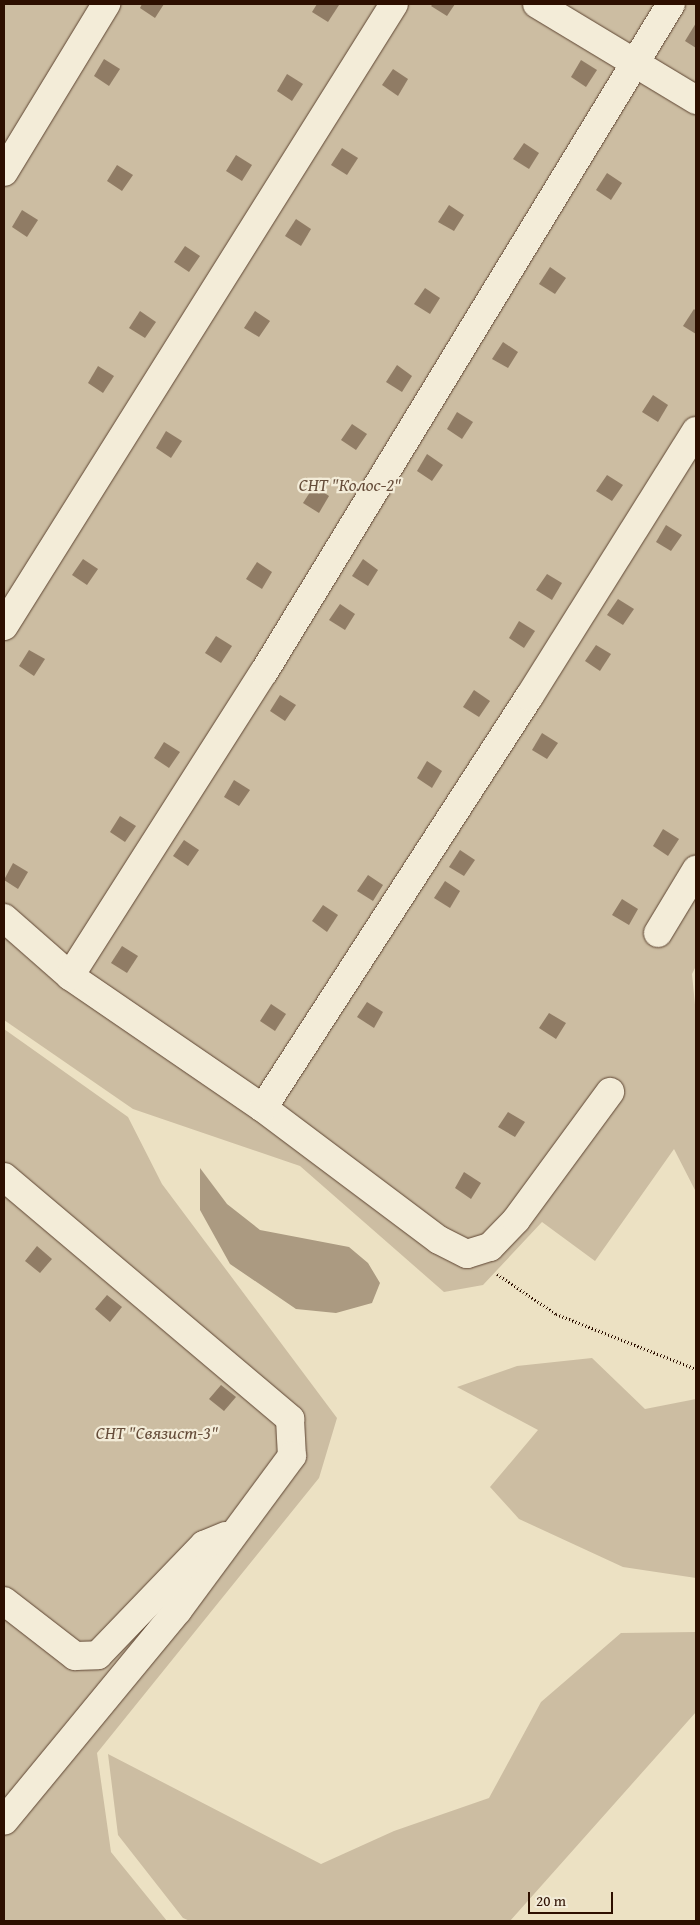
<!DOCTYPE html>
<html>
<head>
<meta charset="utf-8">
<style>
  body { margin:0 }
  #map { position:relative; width:700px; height:1925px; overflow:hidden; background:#ece1c3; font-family:"Gentium Book Plus",serif }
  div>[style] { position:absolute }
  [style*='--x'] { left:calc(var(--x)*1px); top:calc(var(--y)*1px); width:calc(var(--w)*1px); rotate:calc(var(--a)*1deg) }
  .green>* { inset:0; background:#ccbda2 }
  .water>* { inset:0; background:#ab9a81 }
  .building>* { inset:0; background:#907c65 }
  .path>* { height:3px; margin-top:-1.5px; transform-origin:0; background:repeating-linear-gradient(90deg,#2d0f00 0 1px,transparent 0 3.5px) }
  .roads { filter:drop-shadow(0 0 1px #5d4431) drop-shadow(0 0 1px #5d4431) }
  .minor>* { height:28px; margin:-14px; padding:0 14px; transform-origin:14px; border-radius:14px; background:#f3ecd8 }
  span { translate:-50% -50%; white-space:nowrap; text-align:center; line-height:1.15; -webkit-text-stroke:4.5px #f3ecd8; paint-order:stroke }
  .park-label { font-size:18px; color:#654c39; font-style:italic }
  .frame { position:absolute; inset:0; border:5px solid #2d0f00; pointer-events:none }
  .scale { position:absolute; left:528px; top:1892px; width:85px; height:22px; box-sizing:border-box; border:2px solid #2d0f00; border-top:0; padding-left:6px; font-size:15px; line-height:18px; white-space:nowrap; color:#2d0f00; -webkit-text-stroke:4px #f3ecd8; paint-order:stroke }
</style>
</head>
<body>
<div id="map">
  <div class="green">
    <div style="clip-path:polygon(4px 4px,696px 4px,696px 966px,692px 974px,696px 1015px,696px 1192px,674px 1149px,595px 1261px,542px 1222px,483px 1285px,444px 1292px,300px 1166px,133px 1109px,4px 1020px)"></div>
    <div style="clip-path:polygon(4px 1029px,128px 1117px,162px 1184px,337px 1418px,319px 1478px,97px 1753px,111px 1852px,167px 1921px,4px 1921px)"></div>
    <div style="clip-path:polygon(592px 1358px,645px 1409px,696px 1399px,696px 1578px,623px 1567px,519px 1519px,490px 1487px,538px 1430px,457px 1387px,517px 1366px)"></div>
    <div style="clip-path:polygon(696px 1632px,696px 1712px,510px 1921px,190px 1921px,183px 1918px,118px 1835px,108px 1754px,321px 1864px,394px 1831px,489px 1798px,541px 1702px,621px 1633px)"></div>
  </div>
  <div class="water">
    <div style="clip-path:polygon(200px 1168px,227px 1204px,260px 1230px,349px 1247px,368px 1263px,380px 1283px,372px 1303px,336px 1313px,296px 1309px,230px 1264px,200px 1210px)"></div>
  </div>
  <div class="building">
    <div style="clip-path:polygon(142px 4px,164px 4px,155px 18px,140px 8px)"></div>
    <div style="clip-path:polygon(317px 4px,336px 4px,339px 5px,328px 22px,312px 12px)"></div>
    <div style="clip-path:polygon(433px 4px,455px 4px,447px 16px,431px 6px)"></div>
    <div style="clip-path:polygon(696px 23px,696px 48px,685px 41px)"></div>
    <div style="clip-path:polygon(104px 59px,120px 69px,109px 86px,94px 76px)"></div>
    <div style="clip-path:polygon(581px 60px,597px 70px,586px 87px,571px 77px)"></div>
    <div style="clip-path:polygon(393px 69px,408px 79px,398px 96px,382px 85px)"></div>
    <div style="clip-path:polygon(287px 74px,303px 84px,292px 101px,277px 91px)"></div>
    <div style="clip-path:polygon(524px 143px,539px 153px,529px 169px,513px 159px)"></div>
    <div style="clip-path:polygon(342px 148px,358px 158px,347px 175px,331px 165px)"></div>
    <div style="clip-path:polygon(236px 155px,252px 165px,242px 181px,226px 171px)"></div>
    <div style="clip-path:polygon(117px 165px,133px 175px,122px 191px,107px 181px)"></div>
    <div style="clip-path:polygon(607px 173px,622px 183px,611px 200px,596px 190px)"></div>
    <div style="clip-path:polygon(449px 205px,464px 215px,454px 231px,438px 222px)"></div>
    <div style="clip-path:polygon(22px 210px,38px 220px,27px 237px,12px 227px)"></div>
    <div style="clip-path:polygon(296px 219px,311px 229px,301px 246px,285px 236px)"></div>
    <div style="clip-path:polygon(185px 246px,200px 256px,189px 272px,174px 262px)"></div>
    <div style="clip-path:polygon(550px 267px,566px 278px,555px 294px,539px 284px)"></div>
    <div style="clip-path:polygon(425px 288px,440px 298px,430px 314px,414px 304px)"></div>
    <div style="clip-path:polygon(694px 309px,696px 311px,696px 334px,683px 326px)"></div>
    <div style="clip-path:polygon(140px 311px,156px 322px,145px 338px,129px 328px)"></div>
    <div style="clip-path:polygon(255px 311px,270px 321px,259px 337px,244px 328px)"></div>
    <div style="clip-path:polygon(503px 342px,518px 352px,508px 368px,492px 359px)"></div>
    <div style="clip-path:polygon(397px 365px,412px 376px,402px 392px,386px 382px)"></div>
    <div style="clip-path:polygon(98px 366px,114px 376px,103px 393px,88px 383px)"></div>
    <div style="clip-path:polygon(653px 395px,668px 405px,658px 422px,642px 412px)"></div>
    <div style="clip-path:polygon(457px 412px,473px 422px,462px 439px,447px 429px)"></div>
    <div style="clip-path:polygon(352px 424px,367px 434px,356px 450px,341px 440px)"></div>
    <div style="clip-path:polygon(166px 431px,182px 441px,171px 458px,156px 448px)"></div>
    <div style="clip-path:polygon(427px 454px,443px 465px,432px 481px,417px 471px)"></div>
    <div style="clip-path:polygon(607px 475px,623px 485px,612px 501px,596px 491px)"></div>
    <div style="clip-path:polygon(314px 486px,329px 496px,319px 513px,303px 503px)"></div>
    <div style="clip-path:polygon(666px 525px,682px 535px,671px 551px,656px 542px)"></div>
    <div style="clip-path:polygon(83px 559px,98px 569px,87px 585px,72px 575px)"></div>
    <div style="clip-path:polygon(363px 559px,378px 570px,368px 586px,352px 576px)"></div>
    <div style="clip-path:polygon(257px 562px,272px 572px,262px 589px,246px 579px)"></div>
    <div style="clip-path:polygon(547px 574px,562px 583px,552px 600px,536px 590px)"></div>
    <div style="clip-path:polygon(618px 599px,634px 609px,623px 625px,607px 615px)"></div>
    <div style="clip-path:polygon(340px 604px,355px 614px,345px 630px,329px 620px)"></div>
    <div style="clip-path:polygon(519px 621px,535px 631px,524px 648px,509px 638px)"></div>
    <div style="clip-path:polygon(216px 636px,232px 646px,221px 663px,205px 653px)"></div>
    <div style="clip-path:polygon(596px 645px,611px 654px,600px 671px,585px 661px)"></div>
    <div style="clip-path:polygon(29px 650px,45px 659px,34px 676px,19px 666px)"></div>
    <div style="clip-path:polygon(474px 690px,490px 701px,479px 717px,463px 707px)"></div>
    <div style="clip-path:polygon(280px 695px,296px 705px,285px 721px,270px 711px)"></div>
    <div style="clip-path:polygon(542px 733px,558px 743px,547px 759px,532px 750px)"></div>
    <div style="clip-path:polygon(164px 742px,180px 752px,169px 768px,154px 758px)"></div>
    <div style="clip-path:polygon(427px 761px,442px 771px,432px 788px,417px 778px)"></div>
    <div style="clip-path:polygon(234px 780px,250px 790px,239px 806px,224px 797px)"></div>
    <div style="clip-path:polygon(120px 816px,136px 826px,125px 842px,110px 832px)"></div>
    <div style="clip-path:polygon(663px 829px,679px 839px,668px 856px,653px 846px)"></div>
    <div style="clip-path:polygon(184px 840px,199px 850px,188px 866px,173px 856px)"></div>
    <div style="clip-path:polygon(460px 850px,475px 860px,464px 876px,449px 867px)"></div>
    <div style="clip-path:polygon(13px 863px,28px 872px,18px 889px,4px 880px)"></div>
    <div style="clip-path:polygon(368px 875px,383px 885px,373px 901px,357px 891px)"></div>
    <div style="clip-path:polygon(445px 881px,460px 891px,450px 908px,434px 898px)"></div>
    <div style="clip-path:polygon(622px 899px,638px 909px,629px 925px,612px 915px)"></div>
    <div style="clip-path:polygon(323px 905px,338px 915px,327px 932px,312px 921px)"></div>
    <div style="clip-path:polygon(122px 946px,138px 956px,127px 973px,111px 963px)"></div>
    <div style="clip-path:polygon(367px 1002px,383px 1012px,374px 1028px,357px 1017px)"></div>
    <div style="clip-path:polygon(271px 1004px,286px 1014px,275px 1031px,260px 1021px)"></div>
    <div style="clip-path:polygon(549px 1013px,566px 1023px,556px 1039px,539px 1028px)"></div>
    <div style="clip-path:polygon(508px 1112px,525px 1122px,515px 1137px,498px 1127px)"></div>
    <div style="clip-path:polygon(464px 1172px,481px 1183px,471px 1199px,455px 1188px)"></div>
    <div style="clip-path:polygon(37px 1246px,52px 1259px,40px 1273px,25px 1261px)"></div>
    <div style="clip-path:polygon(107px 1295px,122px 1307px,110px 1322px,95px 1309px)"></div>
    <div style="clip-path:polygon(221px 1385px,236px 1397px,224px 1411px,209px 1399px)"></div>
  </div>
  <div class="path">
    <div style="--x:497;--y:1274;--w:71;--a:34.1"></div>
    <div style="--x:556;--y:1314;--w:150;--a:21.4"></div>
  </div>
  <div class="roads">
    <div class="minor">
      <div style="--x:537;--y:4;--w:186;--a:31.1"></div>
      <div style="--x:4;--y:172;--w:197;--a:-58.7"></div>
      <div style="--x:4;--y:626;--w:734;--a:-57.91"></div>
      <div style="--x:4;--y:918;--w:88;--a:41.3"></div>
      <div style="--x:70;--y:976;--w:234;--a:34.4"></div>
      <div style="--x:263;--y:1108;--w:220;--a:36.9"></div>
      <div style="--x:439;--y:1240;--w:31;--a:27"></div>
      <div style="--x:467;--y:1254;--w:24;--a:-17"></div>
      <div style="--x:490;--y:1247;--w:37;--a:-46"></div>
      <div style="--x:516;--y:1220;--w:159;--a:-53.7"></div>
      <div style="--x:658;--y:933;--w:74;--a:-58.9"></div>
      <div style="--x:70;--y:976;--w:361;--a:-57.5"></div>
      <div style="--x:264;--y:672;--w:782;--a:-58.65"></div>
      <div style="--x:263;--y:1108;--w:490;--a:-57.1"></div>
      <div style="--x:529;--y:697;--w:314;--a:-57.9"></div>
      <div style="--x:4;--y:1177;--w:375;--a:40.2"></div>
      <div style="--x:290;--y:1419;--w:37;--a:87"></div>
      <div style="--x:292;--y:1456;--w:192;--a:126.5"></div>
      <div style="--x:178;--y:1610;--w:273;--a:129.5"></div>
      <div style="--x:4;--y:1601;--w:90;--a:37.8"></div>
      <div style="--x:75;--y:1656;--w:23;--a:-2"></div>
      <div style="--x:98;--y:1655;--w:153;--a:-46.1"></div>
      <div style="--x:204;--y:1545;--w:23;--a:-23"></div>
    </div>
  </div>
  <div class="park-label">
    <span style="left:350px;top:485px">СНТ "Колос-2"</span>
    <span style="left:157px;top:1433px">СНТ "Связист-3"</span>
  </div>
  <div class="frame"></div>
  <div class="scale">20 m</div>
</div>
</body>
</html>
